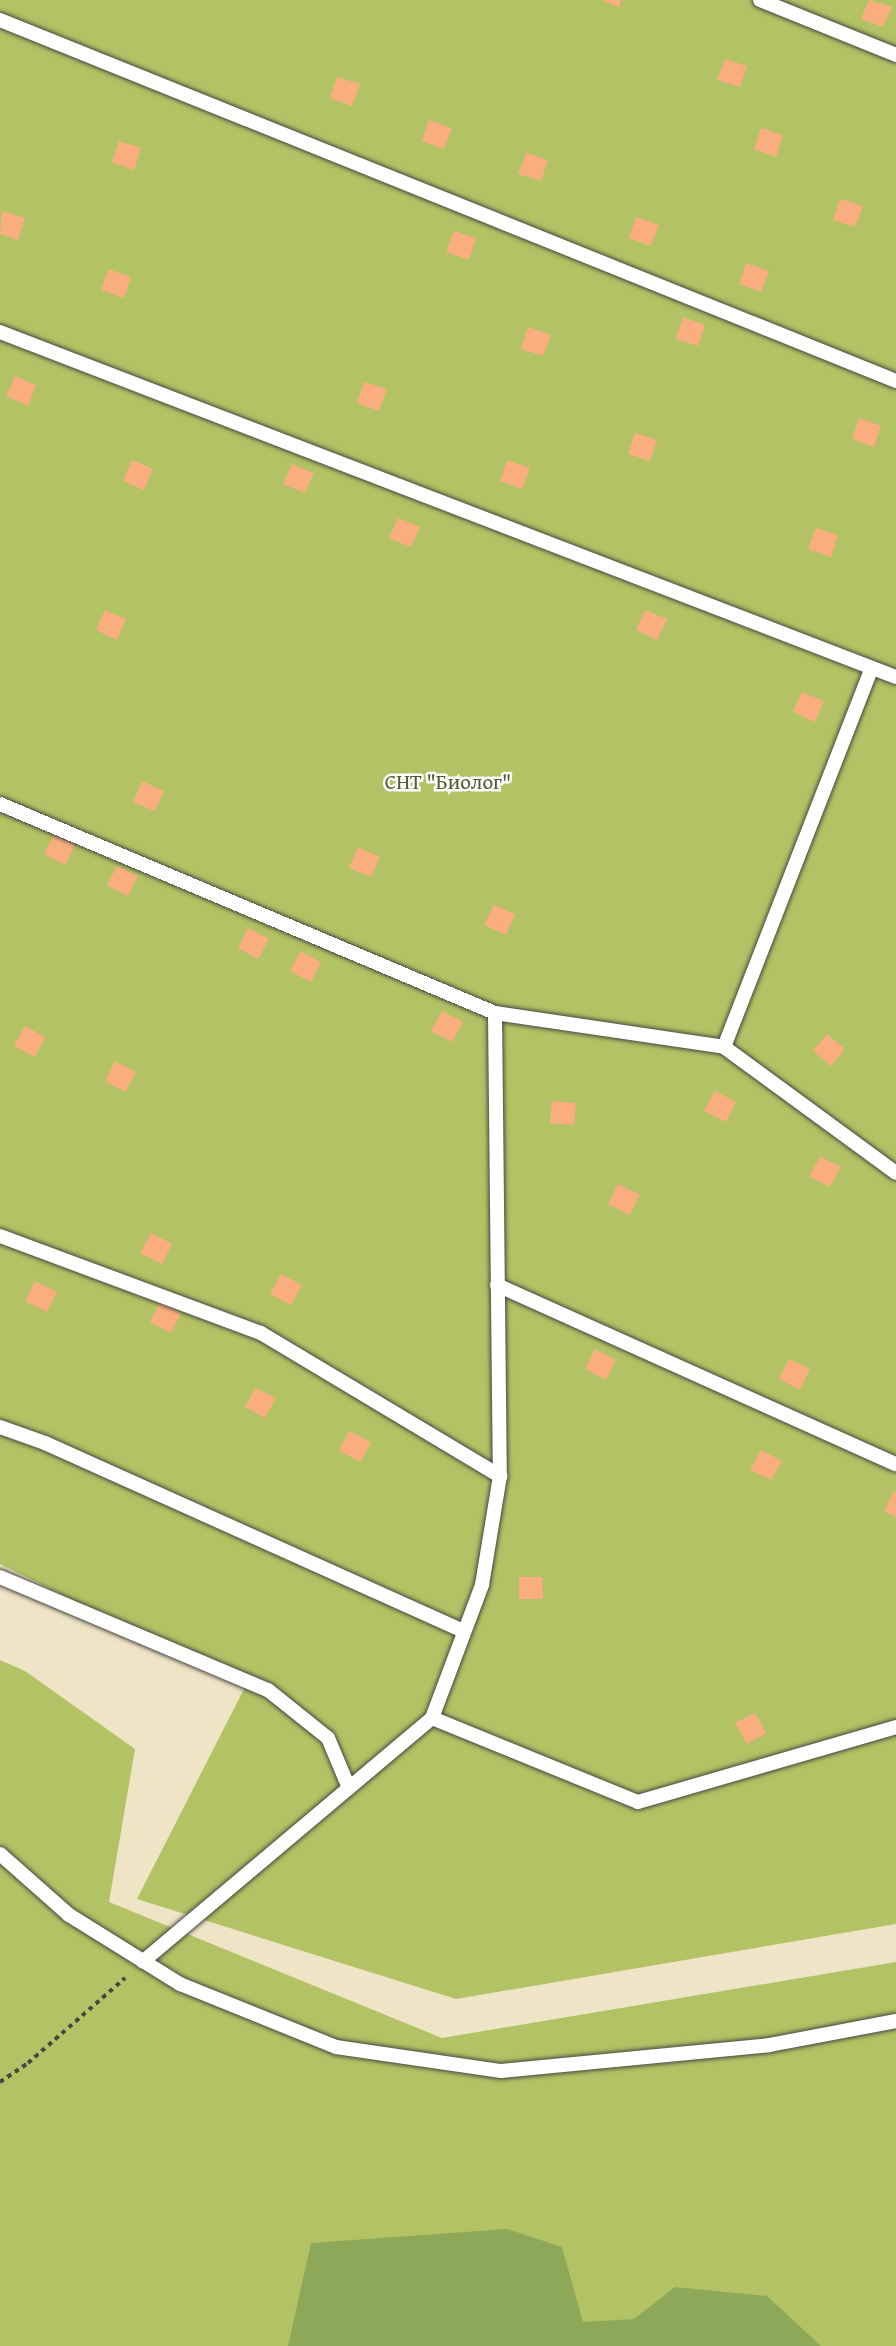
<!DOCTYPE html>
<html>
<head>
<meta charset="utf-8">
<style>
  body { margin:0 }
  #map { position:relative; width:896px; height:2346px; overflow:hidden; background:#efe4c6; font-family:"Gentium Book Plus",serif }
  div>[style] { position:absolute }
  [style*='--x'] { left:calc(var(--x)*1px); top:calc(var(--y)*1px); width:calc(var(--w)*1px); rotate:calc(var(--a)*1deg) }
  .green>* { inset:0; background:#b3c264 }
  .forest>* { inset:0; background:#8ea85a }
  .building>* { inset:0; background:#faae80 }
  .path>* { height:4px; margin-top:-2px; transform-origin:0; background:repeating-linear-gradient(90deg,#484742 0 4.5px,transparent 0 9px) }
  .roads { filter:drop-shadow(0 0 2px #484742) drop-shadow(0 0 2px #484742) }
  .lane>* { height:14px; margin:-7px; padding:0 7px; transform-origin:7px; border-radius:7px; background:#fff }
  span { translate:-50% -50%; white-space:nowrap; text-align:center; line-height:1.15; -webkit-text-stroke:5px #fdfcf7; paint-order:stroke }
  .park-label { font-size:21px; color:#54583c }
</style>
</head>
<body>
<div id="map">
  <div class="green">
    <div style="clip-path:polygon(0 0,896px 0,896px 1924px,456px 1999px,137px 1899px,246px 1685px,0 1564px)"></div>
    <div style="clip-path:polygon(0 1660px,25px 1671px,135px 1749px,109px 1902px,442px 2038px,896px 1962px,896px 2346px,0 2346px)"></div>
  </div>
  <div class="forest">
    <div style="clip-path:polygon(507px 2229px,562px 2247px,583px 2322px,634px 2319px,675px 2287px,767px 2296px,821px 2346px,288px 2346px,311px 2243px)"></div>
  </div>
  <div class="building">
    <div style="clip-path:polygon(601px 0,621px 0,619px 7px)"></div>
    <div style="clip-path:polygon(869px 0,892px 7px,883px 27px,861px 19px)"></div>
    <div style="clip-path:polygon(725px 59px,747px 66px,740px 87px,717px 80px)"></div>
    <div style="clip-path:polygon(337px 77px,360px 84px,352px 106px,330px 98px)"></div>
    <div style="clip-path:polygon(429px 120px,452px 128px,444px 149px,422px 141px)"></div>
    <div style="clip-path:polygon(761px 128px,783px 135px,776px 157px,754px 149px)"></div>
    <div style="clip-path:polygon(119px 141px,141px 148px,134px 170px,112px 162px)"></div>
    <div style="clip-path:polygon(526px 153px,548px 160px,541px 181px,518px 174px)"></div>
    <div style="clip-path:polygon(840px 199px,863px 206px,855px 227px,833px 220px)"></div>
    <div style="clip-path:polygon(2px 211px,25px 218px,18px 240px,0 234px)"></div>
    <div style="clip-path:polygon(636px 217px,659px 225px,651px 246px,629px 238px)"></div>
    <div style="clip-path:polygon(454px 231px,476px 238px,469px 260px,446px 252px)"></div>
    <div style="clip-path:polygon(746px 263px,769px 271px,761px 292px,739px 284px)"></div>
    <div style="clip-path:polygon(108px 269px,131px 277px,124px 298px,101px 290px)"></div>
    <div style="clip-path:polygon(683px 317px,705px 325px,698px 346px,676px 339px)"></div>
    <div style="clip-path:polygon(528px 327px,551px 335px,543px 356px,521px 349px)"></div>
    <div style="clip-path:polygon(15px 376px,36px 385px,28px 406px,6px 396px)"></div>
    <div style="clip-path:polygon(364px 382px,387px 389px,379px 411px,357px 403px)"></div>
    <div style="clip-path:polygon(859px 418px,881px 426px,874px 447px,852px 439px)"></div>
    <div style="clip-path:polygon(635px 433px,657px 440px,650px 461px,628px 454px)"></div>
    <div style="clip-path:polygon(132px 460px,153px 469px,144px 490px,123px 481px)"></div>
    <div style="clip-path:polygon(507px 460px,530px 468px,522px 489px,500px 481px)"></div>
    <div style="clip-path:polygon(292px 464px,314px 473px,305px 493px,283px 484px)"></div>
    <div style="clip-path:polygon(398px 518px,420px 527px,411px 547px,389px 538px)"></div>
    <div style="clip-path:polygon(816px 528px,838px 535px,831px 557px,808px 549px)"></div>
    <div style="clip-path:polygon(105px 610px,126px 619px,117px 640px,96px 630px)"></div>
    <div style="clip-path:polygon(645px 610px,667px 619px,657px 640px,636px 630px)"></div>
    <div style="clip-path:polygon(802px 692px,824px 701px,815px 722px,793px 712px)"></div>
    <div style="clip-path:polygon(142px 781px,164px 791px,155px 811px,133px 802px)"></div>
    <div style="clip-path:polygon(54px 835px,75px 845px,65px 865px,44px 854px)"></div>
    <div style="clip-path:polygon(358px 847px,380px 857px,371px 877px,349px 868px)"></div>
    <div style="clip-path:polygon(117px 866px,138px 876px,128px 896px,107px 885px)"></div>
    <div style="clip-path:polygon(494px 905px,515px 914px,506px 935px,484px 925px)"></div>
    <div style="clip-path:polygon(248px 928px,269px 939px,258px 959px,238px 948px)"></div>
    <div style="clip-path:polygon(300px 951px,321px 962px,311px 982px,290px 971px)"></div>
    <div style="clip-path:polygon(442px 1011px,463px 1022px,452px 1042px,431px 1031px)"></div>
    <div style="clip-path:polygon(25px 1026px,45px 1037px,35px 1057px,14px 1046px)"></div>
    <div style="clip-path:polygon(827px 1034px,845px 1049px,831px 1066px,813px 1051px)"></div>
    <div style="clip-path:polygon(115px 1061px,136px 1072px,125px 1092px,105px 1081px)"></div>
    <div style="clip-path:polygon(715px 1091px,736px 1102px,726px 1122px,704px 1111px)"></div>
    <div style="clip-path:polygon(552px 1101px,576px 1103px,574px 1125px,550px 1123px)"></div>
    <div style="clip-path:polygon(820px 1157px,841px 1167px,830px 1187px,809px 1176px)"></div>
    <div style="clip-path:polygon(618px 1184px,640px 1195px,629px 1215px,608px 1204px)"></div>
    <div style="clip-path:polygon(151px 1233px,172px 1244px,162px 1264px,140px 1253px)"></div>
    <div style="clip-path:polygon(281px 1274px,302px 1285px,291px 1305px,270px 1294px)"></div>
    <div style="clip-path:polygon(35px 1281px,57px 1292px,47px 1312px,25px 1301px)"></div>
    <div style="clip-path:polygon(160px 1302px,181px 1313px,171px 1333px,150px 1322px)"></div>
    <div style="clip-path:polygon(595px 1349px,616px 1360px,606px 1380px,585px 1369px)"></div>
    <div style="clip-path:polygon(789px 1359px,810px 1369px,800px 1390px,779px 1379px)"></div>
    <div style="clip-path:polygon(255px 1388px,276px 1398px,265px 1418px,245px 1407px)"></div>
    <div style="clip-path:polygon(349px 1431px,371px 1442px,360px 1462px,339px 1451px)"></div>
    <div style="clip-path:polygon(761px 1450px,782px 1461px,771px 1480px,750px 1470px)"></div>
    <div style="clip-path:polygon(894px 1491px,896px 1492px,896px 1517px,884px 1511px)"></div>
    <div style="clip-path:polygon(519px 1577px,542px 1577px,543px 1599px,519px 1599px)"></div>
    <div style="clip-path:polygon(755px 1713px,766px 1733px,747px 1744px,735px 1723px)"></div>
  </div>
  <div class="path">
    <div style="--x:0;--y:2082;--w:34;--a:-34"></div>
    <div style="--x:28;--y:2063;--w:129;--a:-41.2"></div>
  </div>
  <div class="roads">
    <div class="lane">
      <div style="--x:760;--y:0;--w:147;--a:22"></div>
      <div style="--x:0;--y:20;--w:966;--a:21.94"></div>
      <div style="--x:0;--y:332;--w:960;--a:21.06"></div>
      <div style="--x:0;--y:804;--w:537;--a:22.89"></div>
      <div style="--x:495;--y:1013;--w:463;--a:89.4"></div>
      <div style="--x:500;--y:1476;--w:110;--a:99.4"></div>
      <div style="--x:482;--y:1585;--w:142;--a:110.6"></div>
      <div style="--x:432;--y:1718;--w:378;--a:139.9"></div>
      <div style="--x:495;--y:1013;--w:232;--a:8.4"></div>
      <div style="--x:724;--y:1047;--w:213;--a:36.2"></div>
      <div style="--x:724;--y:1047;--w:407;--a:-68.7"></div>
      <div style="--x:0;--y:1236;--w:278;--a:20.4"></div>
      <div style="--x:261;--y:1333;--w:279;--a:30.9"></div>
      <div style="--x:497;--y:1285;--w:437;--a:24.2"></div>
      <div style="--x:0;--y:1427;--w:48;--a:19.6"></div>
      <div style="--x:45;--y:1443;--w:459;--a:24.2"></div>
      <div style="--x:0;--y:1577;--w:291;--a:22.9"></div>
      <div style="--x:268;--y:1690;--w:77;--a:38.7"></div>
      <div style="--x:328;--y:1738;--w:54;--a:67.2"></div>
      <div style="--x:432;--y:1718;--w:222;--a:22.2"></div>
      <div style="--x:638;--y:1802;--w:269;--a:-16.2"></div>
      <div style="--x:0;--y:1854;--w:92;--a:41.5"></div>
      <div style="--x:69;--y:1915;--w:131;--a:31.9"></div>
      <div style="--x:180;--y:1984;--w:168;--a:22"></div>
      <div style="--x:336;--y:2047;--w:167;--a:8.3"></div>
      <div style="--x:501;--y:2071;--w:269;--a:-5.5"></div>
      <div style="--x:769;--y:2045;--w:129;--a:-10.7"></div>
    </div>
  </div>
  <div class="park-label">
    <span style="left:448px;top:782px">СНТ "Биолог"</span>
  </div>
</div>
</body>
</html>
